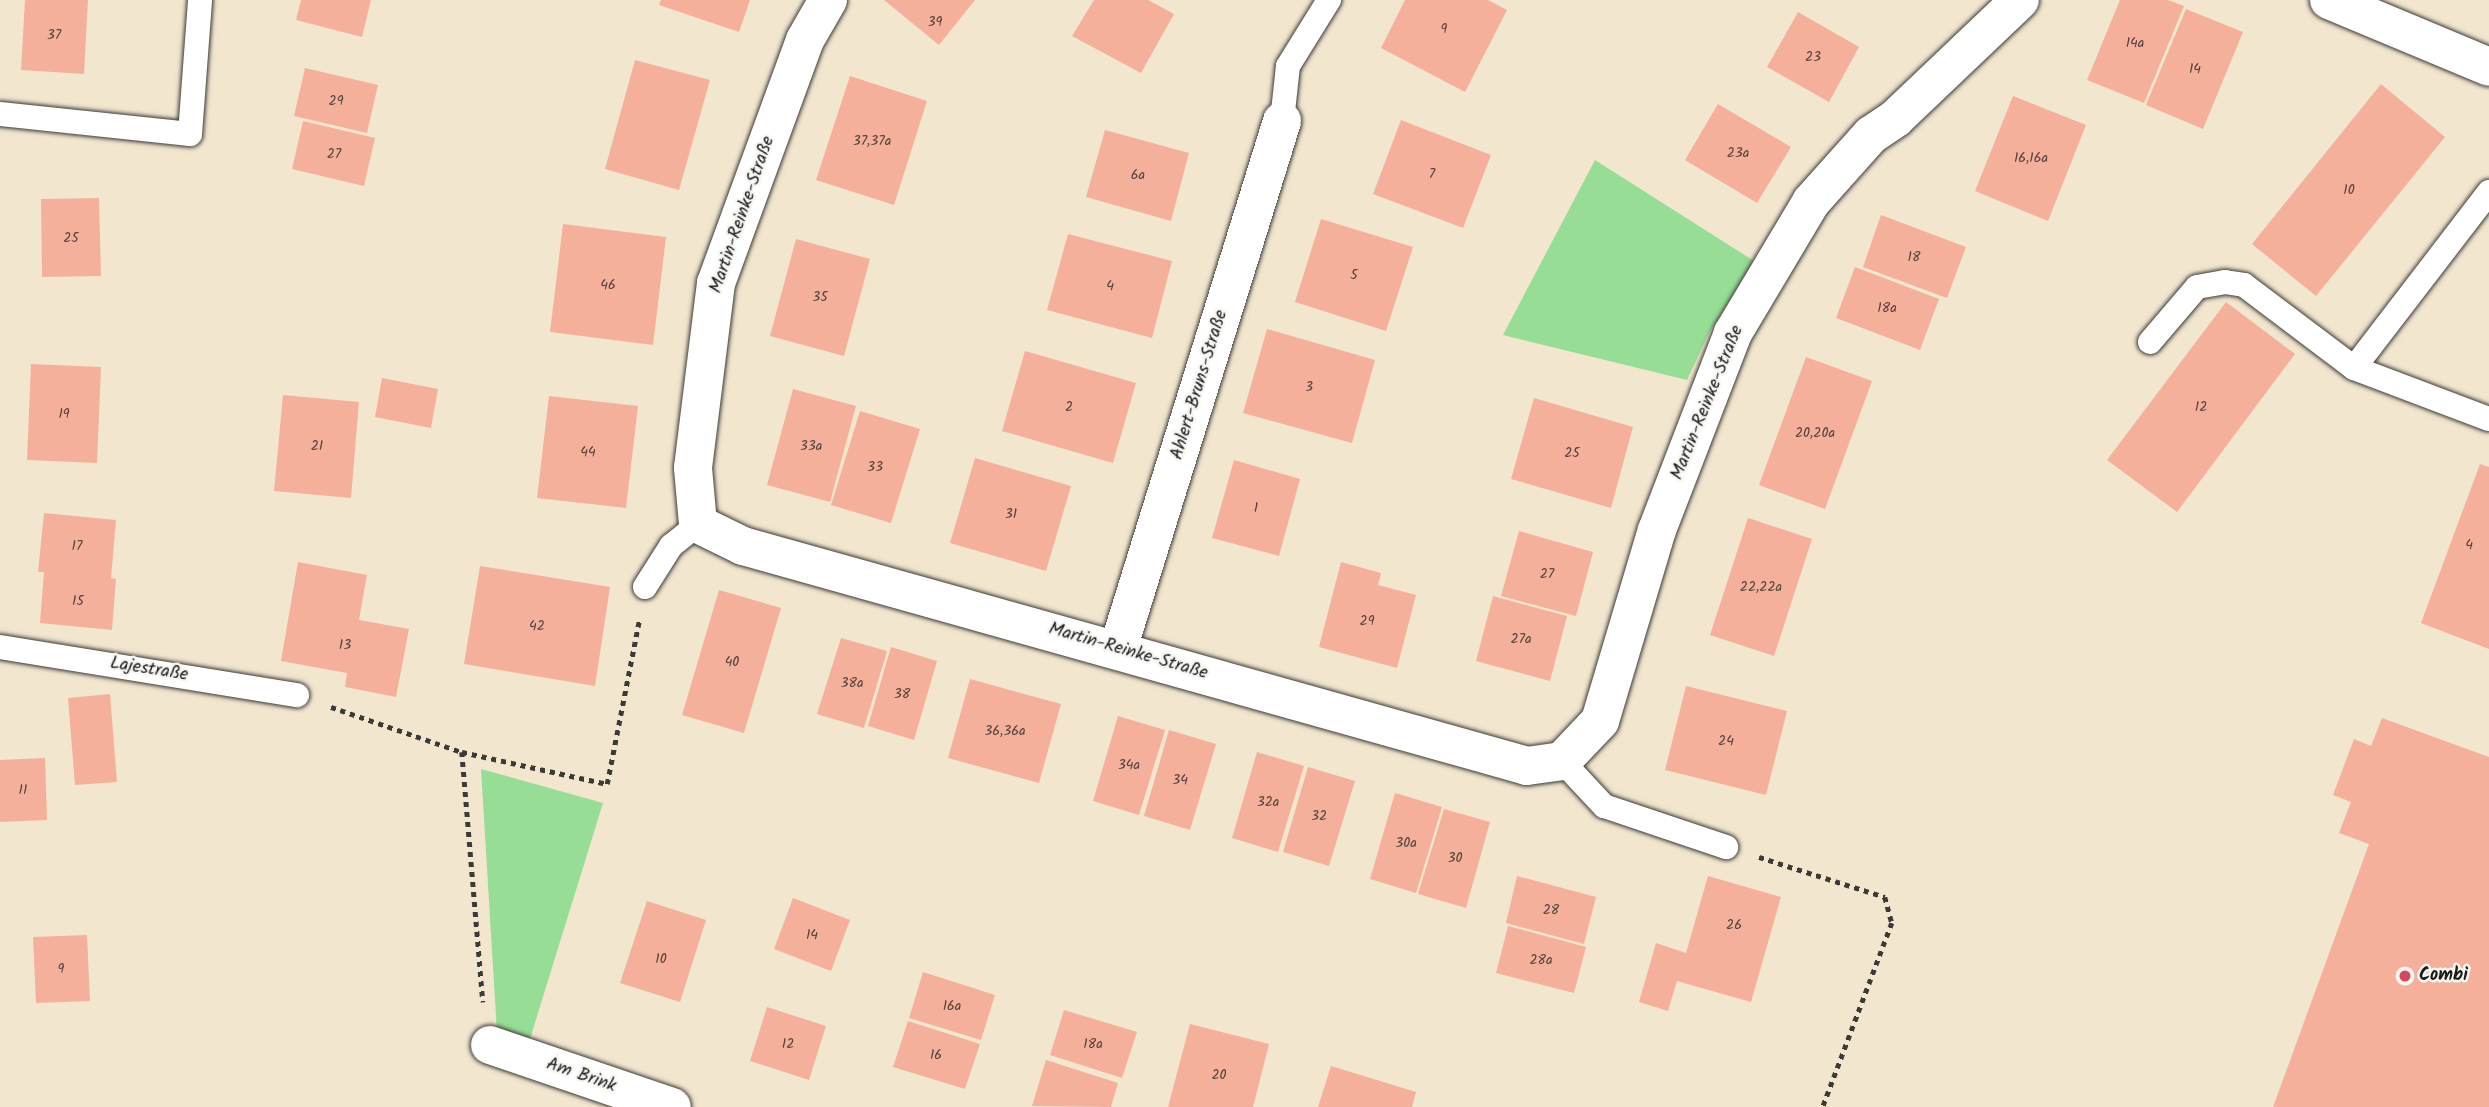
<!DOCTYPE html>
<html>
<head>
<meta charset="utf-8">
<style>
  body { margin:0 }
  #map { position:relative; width:2489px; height:1107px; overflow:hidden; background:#f2e6cf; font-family:Kalam,sans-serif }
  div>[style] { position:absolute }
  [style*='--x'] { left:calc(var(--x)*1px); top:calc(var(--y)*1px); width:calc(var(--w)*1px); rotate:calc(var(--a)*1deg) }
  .green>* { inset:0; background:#97dd96 }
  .building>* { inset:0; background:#f5b09b }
  .path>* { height:4.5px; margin-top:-2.25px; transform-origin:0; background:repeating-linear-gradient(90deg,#3c3a37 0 5px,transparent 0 10px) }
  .roads { filter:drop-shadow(0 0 2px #3c3a37) drop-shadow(0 0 2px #3c3a37) }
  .service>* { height:24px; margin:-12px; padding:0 12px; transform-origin:12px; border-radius:12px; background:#fff }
  .minor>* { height:38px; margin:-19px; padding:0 19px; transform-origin:19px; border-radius:19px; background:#fff }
  .dots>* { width:19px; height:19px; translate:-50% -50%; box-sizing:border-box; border:4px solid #f6f6f2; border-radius:50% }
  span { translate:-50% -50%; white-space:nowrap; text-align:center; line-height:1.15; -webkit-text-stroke:5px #f6f6f2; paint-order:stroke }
  .number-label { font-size:14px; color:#52413c }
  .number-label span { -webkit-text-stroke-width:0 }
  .street-label { font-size:18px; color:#1c1c1c }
  .poi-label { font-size:18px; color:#1c1c1c; font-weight:700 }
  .left { translate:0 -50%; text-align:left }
</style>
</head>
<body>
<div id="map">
  <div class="green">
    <div style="clip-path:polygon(1595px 160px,1754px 261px,1709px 333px,1687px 380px,1503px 335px)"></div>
    <div style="clip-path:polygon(481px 769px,603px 803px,529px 1042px,497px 1033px)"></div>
  </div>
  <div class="building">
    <div style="clip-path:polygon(25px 0,88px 0,84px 74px,21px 70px)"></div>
    <div style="clip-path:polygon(301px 0,371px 0,362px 37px,296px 20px)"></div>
    <div style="clip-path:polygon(661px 0,750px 0,739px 32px,659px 5px)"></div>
    <div style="clip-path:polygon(884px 0,975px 0,939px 45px)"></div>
    <div style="clip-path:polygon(1094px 0,1148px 0,1174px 14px,1141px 73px,1072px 36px)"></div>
    <div style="clip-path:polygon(1405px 0,1488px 0,1507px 10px,1465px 92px,1381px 48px)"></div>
    <div style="clip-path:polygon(2120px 0,2168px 0,2184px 6px,2144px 103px,2087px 80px)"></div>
    <div style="clip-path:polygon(2186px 9px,2243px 32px,2203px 129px,2146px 105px)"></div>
    <div style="clip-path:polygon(1798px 12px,1859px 47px,1829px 102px,1767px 67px)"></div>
    <div style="clip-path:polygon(635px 60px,710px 80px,679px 190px,605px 169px)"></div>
    <div style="clip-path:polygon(305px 68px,378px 85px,367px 133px,294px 116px)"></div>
    <div style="clip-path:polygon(850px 76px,927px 101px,894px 205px,816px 180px)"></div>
    <div style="clip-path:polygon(2381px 84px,2445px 137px,2316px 296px,2252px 244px)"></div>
    <div style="clip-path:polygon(2013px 96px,2086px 125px,2048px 221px,1975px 191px)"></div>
    <div style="clip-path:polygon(1718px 104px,1791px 147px,1757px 203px,1685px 160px)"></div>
    <div style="clip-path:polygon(1401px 120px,1491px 155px,1463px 228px,1373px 194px)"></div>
    <div style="clip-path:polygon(303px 121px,375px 138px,364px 186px,292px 169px)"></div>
    <div style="clip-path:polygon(1105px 130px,1189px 153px,1171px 221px,1086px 197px)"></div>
    <div style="clip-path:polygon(99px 198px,101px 276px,42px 277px,41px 199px)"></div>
    <div style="clip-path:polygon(1881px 215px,1966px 247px,1947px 298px,1863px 267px)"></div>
    <div style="clip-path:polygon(1321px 219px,1413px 247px,1386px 331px,1295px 302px)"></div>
    <div style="clip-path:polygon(563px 224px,666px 237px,653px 345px,550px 332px)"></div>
    <div style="clip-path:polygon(1068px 234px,1172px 261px,1152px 338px,1047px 310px)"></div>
    <div style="clip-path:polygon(796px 239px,870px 259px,844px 356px,770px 336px)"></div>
    <div style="clip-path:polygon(1855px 267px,1939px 299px,1920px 350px,1836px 318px)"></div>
    <div style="clip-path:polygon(2226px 302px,2295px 354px,2177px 512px,2107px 460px)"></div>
    <div style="clip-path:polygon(1267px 329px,1375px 360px,1352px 443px,1243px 413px)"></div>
    <div style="clip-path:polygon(1025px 351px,1136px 383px,1113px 463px,1002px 431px)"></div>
    <div style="clip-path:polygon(1806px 357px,1872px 381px,1825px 509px,1759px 485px)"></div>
    <div style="clip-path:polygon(31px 364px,101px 367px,97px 463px,27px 460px)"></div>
    <div style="clip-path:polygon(382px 378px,438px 389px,431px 428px,375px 417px)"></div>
    <div style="clip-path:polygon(793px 389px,856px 406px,830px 502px,767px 485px)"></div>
    <div style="clip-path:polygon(283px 395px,359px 402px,351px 498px,274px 491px)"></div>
    <div style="clip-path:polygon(549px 396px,638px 406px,626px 508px,537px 498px)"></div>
    <div style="clip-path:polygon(1534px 398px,1633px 427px,1611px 508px,1511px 479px)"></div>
    <div style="clip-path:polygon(860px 411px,920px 429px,891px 523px,831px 505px)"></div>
    <div style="clip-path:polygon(975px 458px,1071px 486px,1046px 571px,950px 543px)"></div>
    <div style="clip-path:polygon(1234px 460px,1300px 479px,1279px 556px,1212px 538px)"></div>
    <div style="clip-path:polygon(2480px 464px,2489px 467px,2489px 649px,2421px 623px)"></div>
    <div style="clip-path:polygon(44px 513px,116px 520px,111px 578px,116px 579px,112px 630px,40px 623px,44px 572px,38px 572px)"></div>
    <div style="clip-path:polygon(1748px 518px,1812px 539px,1774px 656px,1710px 635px)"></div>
    <div style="clip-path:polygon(1519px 531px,1593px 552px,1576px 616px,1501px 596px)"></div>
    <div style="clip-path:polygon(298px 562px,367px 575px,359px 620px,409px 629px,396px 697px,345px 687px,347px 673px,281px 661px)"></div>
    <div style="clip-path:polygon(1341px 562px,1381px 573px,1378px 585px,1416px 595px,1397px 668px,1319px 647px)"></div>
    <div style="clip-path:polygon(480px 566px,610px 587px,595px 686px,464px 664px)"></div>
    <div style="clip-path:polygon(719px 590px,781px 608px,744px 733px,682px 715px)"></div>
    <div style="clip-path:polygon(1493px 596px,1567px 616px,1550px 681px,1476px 661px)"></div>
    <div style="clip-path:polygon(841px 638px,887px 651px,864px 728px,817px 714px)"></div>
    <div style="clip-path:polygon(891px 647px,937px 661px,914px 740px,868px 726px)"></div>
    <div style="clip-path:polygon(970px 679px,1061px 704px,1039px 783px,948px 758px)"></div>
    <div style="clip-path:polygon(1686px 686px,1787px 711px,1766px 795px,1665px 770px)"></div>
    <div style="clip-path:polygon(110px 694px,117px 782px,75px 785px,68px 698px)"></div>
    <div style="clip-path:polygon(1118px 716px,1165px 730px,1139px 815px,1093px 801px)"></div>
    <div style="clip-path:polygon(2382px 718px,2489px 757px,2489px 1107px,2273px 1107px,2369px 844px,2339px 833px,2351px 802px,2333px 795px,2354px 739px,2371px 746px)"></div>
    <div style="clip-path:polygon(1169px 730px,1216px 744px,1190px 830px,1144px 816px)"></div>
    <div style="clip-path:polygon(1257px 752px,1304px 766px,1278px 852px,1232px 838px)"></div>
    <div style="clip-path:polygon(45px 758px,47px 820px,0 822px,0 760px)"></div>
    <div style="clip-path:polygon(1308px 767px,1355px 781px,1329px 866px,1283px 852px)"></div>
    <div style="clip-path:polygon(1395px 793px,1442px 807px,1416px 893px,1370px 879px)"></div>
    <div style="clip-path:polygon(1444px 809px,1490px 822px,1466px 908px,1418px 894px)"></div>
    <div style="clip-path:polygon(1517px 876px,1596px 897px,1584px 944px,1506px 923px)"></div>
    <div style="clip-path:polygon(1708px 876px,1781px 897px,1751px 1002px,1677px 981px,1668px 1011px,1639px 1002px,1656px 943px,1686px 953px)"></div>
    <div style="clip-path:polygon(793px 898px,850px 920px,831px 971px,774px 949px)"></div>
    <div style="clip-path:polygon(647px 901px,706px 920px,680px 1002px,620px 983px)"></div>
    <div style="clip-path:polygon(1508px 926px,1586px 947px,1574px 993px,1496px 973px)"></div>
    <div style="clip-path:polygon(87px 935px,90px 1001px,36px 1003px,33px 937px)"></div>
    <div style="clip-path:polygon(923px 972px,995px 995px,981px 1040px,909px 1018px)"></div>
    <div style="clip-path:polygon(767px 1007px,826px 1026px,809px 1080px,750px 1061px)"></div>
    <div style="clip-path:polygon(1064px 1010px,1137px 1032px,1122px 1078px,1050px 1055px)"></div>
    <div style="clip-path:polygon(908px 1021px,980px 1044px,965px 1089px,893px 1067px)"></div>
    <div style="clip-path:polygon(1190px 1024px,1269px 1044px,1253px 1107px,1168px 1107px)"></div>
    <div style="clip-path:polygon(1046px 1060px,1118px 1083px,1111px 1107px,1032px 1106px)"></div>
    <div style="clip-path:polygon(1331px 1066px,1416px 1092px,1412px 1107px,1318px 1107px)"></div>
  </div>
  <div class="path">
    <div style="--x:331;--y:707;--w:139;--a:19"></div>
    <div style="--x:462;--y:752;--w:251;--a:85.2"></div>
    <div style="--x:462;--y:752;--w:148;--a:12.4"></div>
    <div style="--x:607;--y:784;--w:166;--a:-78.9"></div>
    <div style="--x:1759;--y:857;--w:132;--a:17.6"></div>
    <div style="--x:1885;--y:897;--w:27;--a:75"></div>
    <div style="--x:1892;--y:923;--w:197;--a:110.6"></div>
  </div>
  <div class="roads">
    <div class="service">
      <div style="--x:0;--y:114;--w:191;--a:6"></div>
      <div style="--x:190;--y:134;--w:134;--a:-85.7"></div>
      <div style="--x:1282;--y:121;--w:55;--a:-83.8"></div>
      <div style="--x:1288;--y:66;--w:78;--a:-58.2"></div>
      <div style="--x:2150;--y:342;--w:72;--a:-49.5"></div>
      <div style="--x:2197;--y:287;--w:28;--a:-10"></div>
      <div style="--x:2225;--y:282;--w:19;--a:9"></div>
      <div style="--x:2244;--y:285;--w:138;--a:37"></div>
      <div style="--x:2354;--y:368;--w:144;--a:20.7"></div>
      <div style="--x:2354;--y:368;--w:222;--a:-52.5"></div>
      <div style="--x:645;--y:587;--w:49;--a:-57.6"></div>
      <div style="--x:671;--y:546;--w:35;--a:-39"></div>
      <div style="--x:0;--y:647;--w:301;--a:9.2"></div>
      <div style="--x:1562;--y:761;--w:62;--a:47"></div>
      <div style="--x:1604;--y:806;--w:129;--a:18.6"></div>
    </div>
    <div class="minor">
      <div style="--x:828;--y:0;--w:46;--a:119.9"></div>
      <div style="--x:805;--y:40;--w:259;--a:110.1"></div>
      <div style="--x:716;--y:283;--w:186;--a:97.1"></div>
      <div style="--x:693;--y:468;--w:56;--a:84.9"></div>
      <div style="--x:698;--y:524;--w:50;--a:26.1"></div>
      <div style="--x:743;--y:546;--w:814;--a:15.67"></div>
      <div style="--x:1527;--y:766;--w:35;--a:-8"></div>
      <div style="--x:1562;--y:761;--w:55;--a:-46.5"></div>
      <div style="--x:1600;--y:721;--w:199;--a:-73.4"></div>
      <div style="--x:1657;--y:530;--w:211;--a:-68.9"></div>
      <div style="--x:1733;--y:333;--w:152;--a:-59.2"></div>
      <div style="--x:1811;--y:202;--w:90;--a:-48.2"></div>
      <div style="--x:1871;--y:135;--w:30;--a:-34"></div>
      <div style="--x:1896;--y:118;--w:171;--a:-43.6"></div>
      <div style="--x:2329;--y:0;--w:173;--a:22.7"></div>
      <div style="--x:1118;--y:649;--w:553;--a:-72.74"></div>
      <div style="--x:490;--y:1045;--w:192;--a:18.8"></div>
    </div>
  </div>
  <div class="dots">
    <div style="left:2405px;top:976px;background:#d1495b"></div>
  </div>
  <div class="number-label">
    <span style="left:935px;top:22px">39</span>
    <span style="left:1444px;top:29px">9</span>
    <span style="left:54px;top:35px">37</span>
    <span style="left:2135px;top:43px">14a</span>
    <span style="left:1813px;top:57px">23</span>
    <span style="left:2195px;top:69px">14</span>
    <span style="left:336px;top:101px">29</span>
    <span style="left:872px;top:141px">37,37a</span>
    <span style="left:1738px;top:153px">23a</span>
    <span style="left:334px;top:154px">27</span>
    <span style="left:2031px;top:158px">16,16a</span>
    <span style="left:1432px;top:174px">7</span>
    <span style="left:1138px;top:175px">6a</span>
    <span style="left:2349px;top:190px">10</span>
    <span style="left:71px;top:238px">25</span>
    <span style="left:1914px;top:257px">18</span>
    <span style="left:1354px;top:275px">5</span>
    <span style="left:608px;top:285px">46</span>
    <span style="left:1110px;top:286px">4</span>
    <span style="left:820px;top:297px">35</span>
    <span style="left:1887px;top:308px">18a</span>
    <span style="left:1309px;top:387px">3</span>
    <span style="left:1069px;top:407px">2</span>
    <span style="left:2201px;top:407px">12</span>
    <span style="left:64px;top:414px">19</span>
    <span style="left:1815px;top:433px">20,20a</span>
    <span style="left:317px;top:446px">21</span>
    <span style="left:811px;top:446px">33a</span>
    <span style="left:588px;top:452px">44</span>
    <span style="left:1572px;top:453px">25</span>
    <span style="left:875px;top:467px">33</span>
    <span style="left:1256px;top:508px">1</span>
    <span style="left:1011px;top:514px">31</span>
    <span style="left:2469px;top:545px">4</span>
    <span style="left:77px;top:546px">17</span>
    <span style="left:1547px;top:574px">27</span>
    <span style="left:1761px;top:587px">22,22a</span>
    <span style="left:78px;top:601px">15</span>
    <span style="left:1367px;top:621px">29</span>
    <span style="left:537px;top:626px">42</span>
    <span style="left:1521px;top:639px">27a</span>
    <span style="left:345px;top:645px">13</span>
    <span style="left:732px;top:662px">40</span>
    <span style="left:852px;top:683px">38a</span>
    <span style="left:902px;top:694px">38</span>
    <span style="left:1005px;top:731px">36,36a</span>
    <span style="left:1726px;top:741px">24</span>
    <span style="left:1129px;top:765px">34a</span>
    <span style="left:1180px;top:780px">34</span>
    <span style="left:23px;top:790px">11</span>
    <span style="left:1268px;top:802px">32a</span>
    <span style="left:1319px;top:816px">32</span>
    <span style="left:1406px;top:843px">30a</span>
    <span style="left:1455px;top:858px">30</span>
    <span style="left:1551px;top:910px">28</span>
    <span style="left:1734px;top:925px">26</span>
    <span style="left:812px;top:935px">14</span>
    <span style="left:661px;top:959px">10</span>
    <span style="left:1541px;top:960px">28a</span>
    <span style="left:61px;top:969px">9</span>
    <span style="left:952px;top:1006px">16a</span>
    <span style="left:788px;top:1044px">12</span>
    <span style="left:1093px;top:1044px">18a</span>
    <span style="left:936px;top:1055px">16</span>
    <span style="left:1219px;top:1075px">20</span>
  </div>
  <div class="street-label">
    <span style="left:743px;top:215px;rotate:-71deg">Martin-Reinke-Straße</span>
    <span style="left:1200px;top:385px;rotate:-73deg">Ahlert-Bruns-Straße</span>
    <span style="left:1708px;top:403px;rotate:-68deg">Martin-Reinke-Straße</span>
    <span style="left:1128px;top:652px;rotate:16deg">Martin-Reinke-Straße</span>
    <span style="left:149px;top:670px;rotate:9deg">Lajestraße</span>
    <span style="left:581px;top:1076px;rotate:19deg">Am Brink</span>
  </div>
  <div class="poi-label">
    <span class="left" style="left:2419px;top:976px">Combi</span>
  </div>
</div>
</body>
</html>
